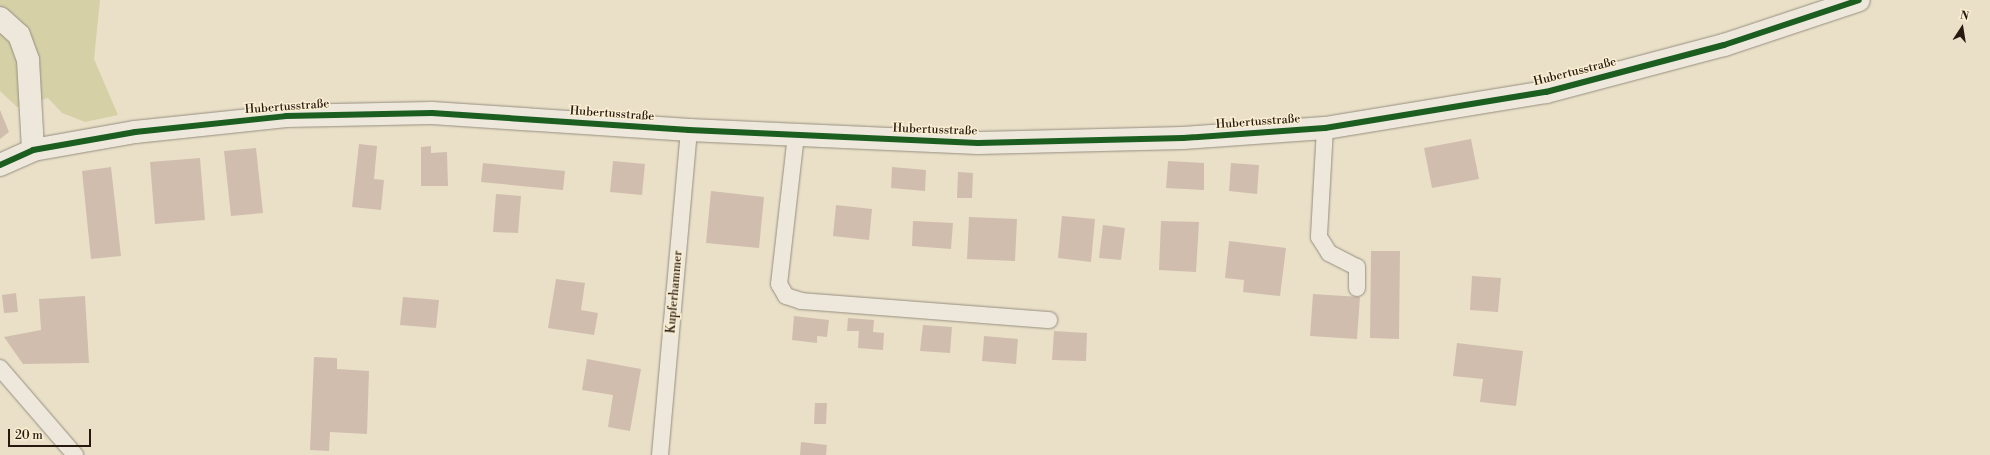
<!DOCTYPE html>
<html>
<head>
<meta charset="utf-8">
<style>
  body { margin:0 }
  #map { position:relative; width:1990px; height:455px; overflow:hidden; background:#eae0c7; font-family:"Libre Bodoni",serif }
  div>[style] { position:absolute }
  [style*='--x'] { left:calc(var(--x)*1px); top:calc(var(--y)*1px); width:calc(var(--w)*1px); rotate:calc(var(--a)*1deg) }
  .green>* { inset:0; background:#d5d0a6 }
  .building>* { inset:0; background:#d0bdae }
  .roads { filter:drop-shadow(0 0 1px #968e80) drop-shadow(0 0 1px #968e80) }
  .service>* { height:16px; margin:-8px; padding:0 8px; transform-origin:8px; border-radius:8px; background:#ede8db }
  .minor>* { height:22px; margin:-11px; padding:0 11px; transform-origin:11px; border-radius:11px; background:#ede8db }
  .tertiary>* { height:22px; margin:-11px; padding:0 11px; transform-origin:11px; border-radius:11px; background:#ede8db }
  .cycleway>* { height:6px; margin:-3px; padding:0 3px; transform-origin:3px; border-radius:3px; background:#1b5e20 }
  span { translate:-50% -50%; white-space:nowrap; text-align:center; line-height:1.15; -webkit-text-stroke:3px #faefd2; paint-order:stroke }
  .street-label { font-size:12px; color:#281910 }
  .north { position:absolute; left:1942px; top:8px; width:40px; height:40px; -webkit-text-stroke:3px #faefd2; paint-order:stroke; rotate:12deg; font-size:11px; font-weight:700; line-height:16px; text-align:center; color:#281910 }
  .north::after { content:''; display:block; margin:auto; width:14px; height:18px; background:#281910; clip-path:polygon(50% 0,100% 100%,50% 72%,0 100%) }
  .scale { position:absolute; left:8px; top:429px; width:83px; height:18px; box-sizing:border-box; border:2px solid #281910; border-top:0; padding-left:5px; font-size:12px; line-height:14px; white-space:nowrap; color:#281910; -webkit-text-stroke:3px #faefd2; paint-order:stroke }
</style>
</head>
<body>
<div id="map">
  <div class="green">
    <div style="clip-path:polygon(0 0,100px 0,94px 59px,118px 115px,85px 122px,62px 113px,48px 98px,17px 107px,0 91px)"></div>
  </div>
  <div class="building">
    <div style="clip-path:polygon(0 110px,9px 132px,0 139px)"></div>
    <div style="clip-path:polygon(1471px 139px,1479px 179px,1432px 188px,1424px 148px)"></div>
    <div style="clip-path:polygon(359px 144px,377px 146px,374px 179px,384px 180px,381px 210px,352px 207px)"></div>
    <div style="clip-path:polygon(431px 146px,431px 153px,447px 152px,448px 186px,421px 186px,421px 147px)"></div>
    <div style="clip-path:polygon(256px 148px,263px 213px,231px 216px,224px 151px)"></div>
    <div style="clip-path:polygon(200px 158px,205px 220px,155px 224px,150px 162px)"></div>
    <div style="clip-path:polygon(613px 161px,645px 164px,642px 195px,610px 192px)"></div>
    <div style="clip-path:polygon(1168px 161px,1204px 163px,1204px 190px,1166px 188px)"></div>
    <div style="clip-path:polygon(483px 163px,565px 171px,563px 190px,481px 182px)"></div>
    <div style="clip-path:polygon(1231px 163px,1259px 165px,1257px 194px,1229px 191px)"></div>
    <div style="clip-path:polygon(111px 167px,121px 256px,91px 259px,82px 171px)"></div>
    <div style="clip-path:polygon(892px 167px,926px 170px,925px 191px,891px 188px)"></div>
    <div style="clip-path:polygon(958px 172px,973px 173px,972px 198px,957px 198px)"></div>
    <div style="clip-path:polygon(711px 191px,764px 197px,759px 248px,706px 243px)"></div>
    <div style="clip-path:polygon(496px 194px,521px 196px,518px 233px,493px 232px)"></div>
    <div style="clip-path:polygon(836px 205px,872px 209px,869px 240px,833px 236px)"></div>
    <div style="clip-path:polygon(1062px 216px,1095px 219px,1091px 262px,1058px 258px)"></div>
    <div style="clip-path:polygon(969px 217px,1017px 219px,1015px 261px,967px 259px)"></div>
    <div style="clip-path:polygon(913px 221px,953px 223px,951px 249px,912px 246px)"></div>
    <div style="clip-path:polygon(1161px 221px,1199px 222px,1196px 272px,1159px 270px)"></div>
    <div style="clip-path:polygon(1103px 225px,1125px 228px,1121px 260px,1099px 258px)"></div>
    <div style="clip-path:polygon(1229px 241px,1286px 248px,1280px 296px,1243px 292px,1244px 280px,1225px 278px)"></div>
    <div style="clip-path:polygon(1371px 251px,1400px 251px,1399px 339px,1370px 338px)"></div>
    <div style="clip-path:polygon(1472px 276px,1501px 278px,1498px 312px,1470px 310px)"></div>
    <div style="clip-path:polygon(556px 279px,585px 283px,581px 310px,598px 313px,594px 335px,548px 328px)"></div>
    <div style="clip-path:polygon(16px 293px,18px 312px,4px 313px,2px 295px)"></div>
    <div style="clip-path:polygon(1313px 294px,1360px 297px,1357px 339px,1310px 336px)"></div>
    <div style="clip-path:polygon(85px 296px,89px 363px,23px 364px,4px 337px,41px 330px,39px 299px)"></div>
    <div style="clip-path:polygon(403px 297px,439px 300px,436px 328px,400px 325px)"></div>
    <div style="clip-path:polygon(794px 316px,829px 320px,827px 337px,817px 336px,817px 343px,792px 340px)"></div>
    <div style="clip-path:polygon(848px 318px,874px 320px,873px 332px,884px 333px,883px 350px,858px 348px,859px 331px,847px 331px)"></div>
    <div style="clip-path:polygon(923px 325px,952px 327px,950px 353px,920px 351px)"></div>
    <div style="clip-path:polygon(1054px 331px,1087px 333px,1086px 361px,1052px 360px)"></div>
    <div style="clip-path:polygon(984px 336px,1018px 339px,1016px 364px,982px 361px)"></div>
    <div style="clip-path:polygon(1457px 343px,1523px 351px,1516px 406px,1480px 402px,1483px 379px,1453px 376px)"></div>
    <div style="clip-path:polygon(314px 357px,337px 358px,337px 369px,369px 371px,367px 434px,330px 432px,329px 451px,310px 450px)"></div>
    <div style="clip-path:polygon(587px 359px,641px 369px,630px 431px,608px 427px,613px 395px,582px 390px)"></div>
    <div style="clip-path:polygon(815px 403px,827px 403px,826px 424px,814px 424px)"></div>
    <div style="clip-path:polygon(801px 442px,827px 445px,826px 455px,800px 455px)"></div>
  </div>
  <div class="roads">
    <div class="service">
      <div style="--x:1325;--y:128;--w:109;--a:93.2"></div>
      <div style="--x:1319;--y:237;--w:19;--a:58"></div>
      <div style="--x:1329;--y:253;--w:31;--a:27"></div>
      <div style="--x:1357;--y:267;--w:21;--a:90"></div>
      <div style="--x:796;--y:135;--w:150;--a:96.5"></div>
      <div style="--x:779;--y:284;--w:14;--a:60"></div>
      <div style="--x:786;--y:296;--w:16;--a:18"></div>
      <div style="--x:801;--y:301;--w:249;--a:4.4"></div>
      <div style="--x:0;--y:368;--w:115;--a:49.2"></div>
      <div style="--x:660;--y:455;--w:326;--a:-84.9"></div>
    </div>
    <div class="minor">
      <div style="--x:0;--y:18;--w:25;--a:42"></div>
      <div style="--x:19;--y:35;--w:27;--a:70"></div>
      <div style="--x:28;--y:60;--w:90;--a:86.8"></div>
    </div>
    <div class="tertiary">
      <div style="--x:0;--y:165;--w:36;--a:-24"></div>
      <div style="--x:33;--y:150;--w:104;--a:-10"></div>
      <div style="--x:135;--y:132;--w:152;--a:-6"></div>
      <div style="--x:286;--y:116;--w:146;--a:-1.2"></div>
      <div style="--x:432;--y:113;--w:258;--a:3.8"></div>
      <div style="--x:689;--y:130;--w:289;--a:2.6"></div>
      <div style="--x:978;--y:143;--w:205;--a:-1.4"></div>
      <div style="--x:1183;--y:138;--w:142;--a:-4"></div>
      <div style="--x:1325;--y:128;--w:224;--a:-9.3"></div>
      <div style="--x:1546;--y:92;--w:184;--a:-14.8"></div>
      <div style="--x:1724;--y:45;--w:142;--a:-18.4"></div>
    </div>
  </div>
  <div class="cycleway">
    <div style="--x:0;--y:165;--w:36;--a:-24"></div>
    <div style="--x:33;--y:150;--w:104;--a:-10"></div>
    <div style="--x:135;--y:132;--w:152;--a:-6"></div>
    <div style="--x:286;--y:116;--w:146;--a:-1.2"></div>
    <div style="--x:432;--y:113;--w:258;--a:3.8"></div>
    <div style="--x:689;--y:130;--w:289;--a:2.6"></div>
    <div style="--x:978;--y:143;--w:205;--a:-1.4"></div>
    <div style="--x:1183;--y:138;--w:142;--a:-4"></div>
    <div style="--x:1325;--y:128;--w:224;--a:-9.3"></div>
    <div style="--x:1546;--y:92;--w:184;--a:-14.8"></div>
    <div style="--x:1724;--y:45;--w:142;--a:-18.4"></div>
  </div>
  <div class="street-label">
    <span style="left:1575px;top:72px;rotate:-14deg">Hubertusstraße</span>
    <span style="left:287px;top:107px;rotate:-4deg">Hubertusstraße</span>
    <span style="left:612px;top:114px;rotate:4deg">Hubertusstraße</span>
    <span style="left:1258px;top:122px;rotate:-4deg">Hubertusstraße</span>
    <span style="left:935px;top:130px;rotate:2deg">Hubertusstraße</span>
    <span style="left:675px;top:292px;rotate:-85deg">Kupferhammer</span>
  </div>
  <div class="north">N</div>
  <div class="scale">20 m</div>
</div>
</body>
</html>
